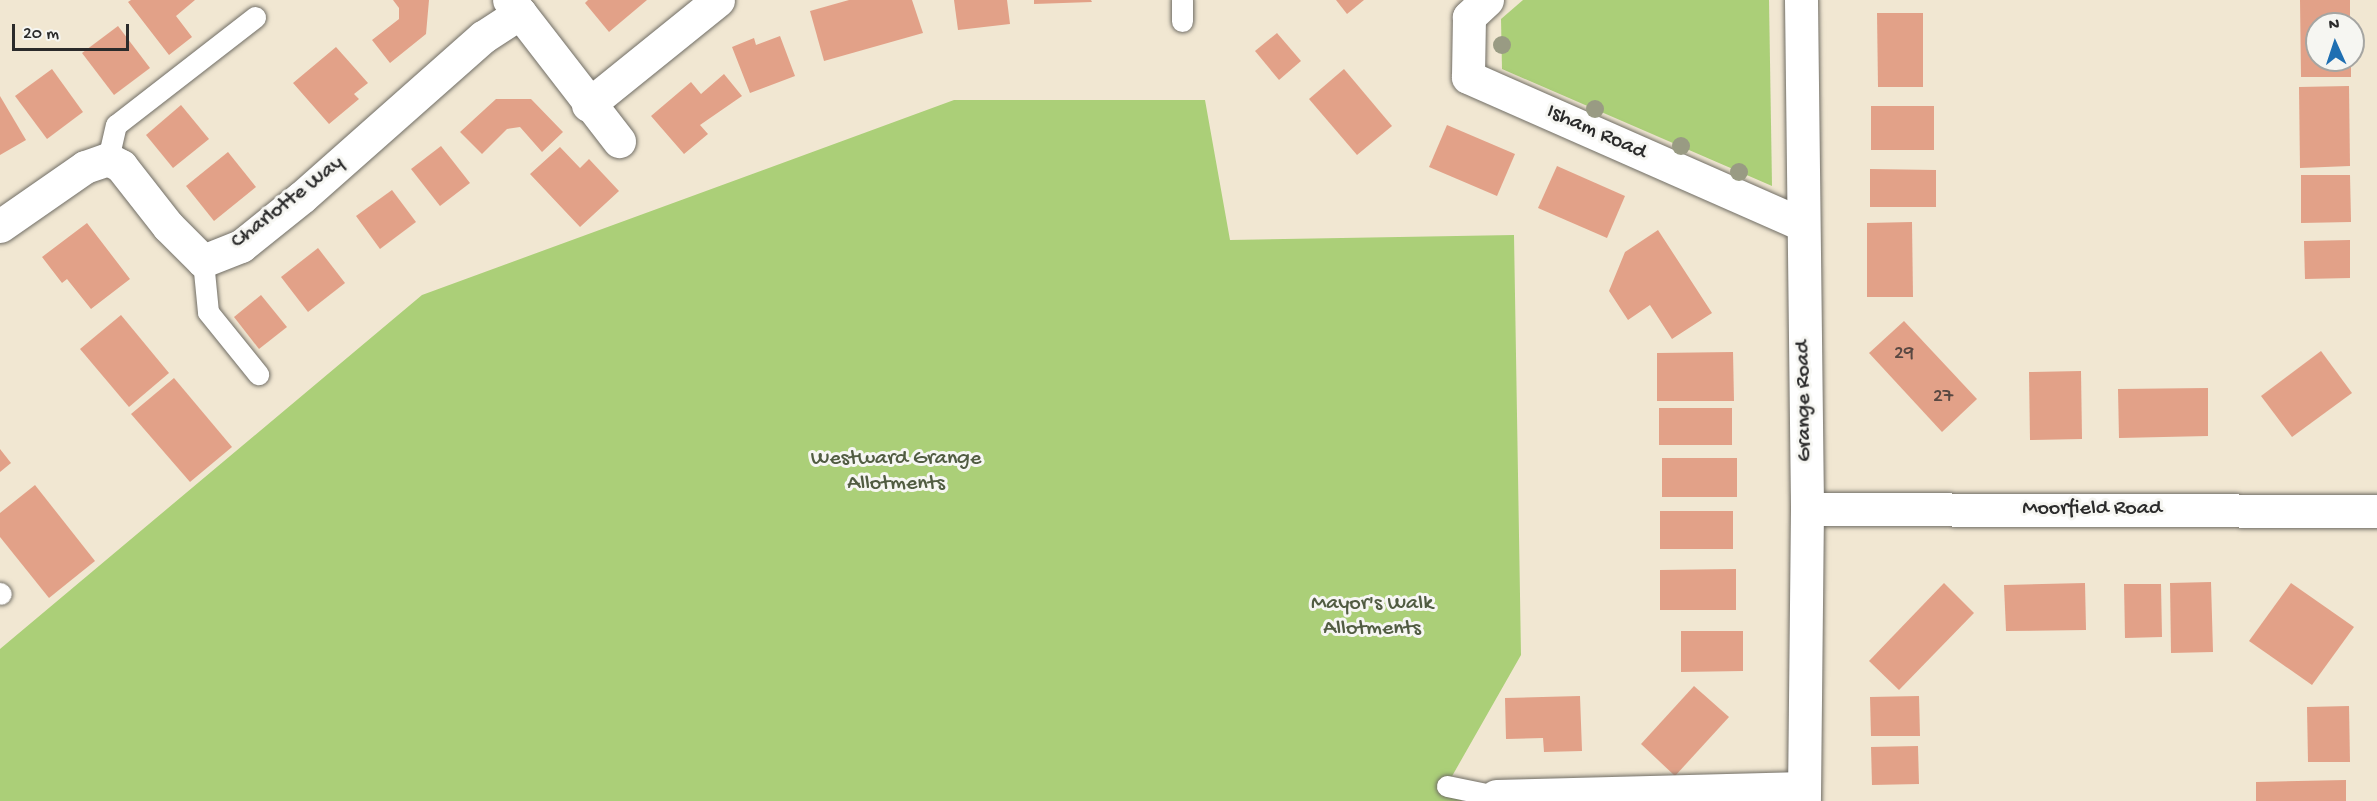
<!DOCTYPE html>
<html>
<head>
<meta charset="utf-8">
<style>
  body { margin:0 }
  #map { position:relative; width:2377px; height:801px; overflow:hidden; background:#f1e7d2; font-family:"Gochi Hand",sans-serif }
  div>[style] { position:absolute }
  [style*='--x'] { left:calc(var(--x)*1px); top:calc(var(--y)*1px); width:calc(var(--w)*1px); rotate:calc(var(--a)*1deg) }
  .green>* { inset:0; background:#abcf78 }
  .building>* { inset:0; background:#e2a188 }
  .roads { filter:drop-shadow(0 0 2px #706d65) drop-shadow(0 0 2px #706d65) }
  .service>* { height:21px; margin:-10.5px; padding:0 10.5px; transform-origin:10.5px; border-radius:10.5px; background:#fff }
  .minor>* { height:33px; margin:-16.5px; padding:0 16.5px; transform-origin:16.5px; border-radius:16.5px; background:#fff }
  .tertiary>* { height:33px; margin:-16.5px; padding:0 16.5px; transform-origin:16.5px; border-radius:16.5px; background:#fff }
  .trees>* { width:18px; height:18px; margin:-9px; border-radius:50%; background:#999b83 }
  span { translate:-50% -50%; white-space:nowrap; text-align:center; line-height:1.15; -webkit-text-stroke:6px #f6f6f2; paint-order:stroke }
  .number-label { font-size:20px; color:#594842 }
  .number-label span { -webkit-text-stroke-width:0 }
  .street-label { font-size:22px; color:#2b2b2b }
  .park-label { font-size:22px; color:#515c42 }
  .north { position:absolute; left:2305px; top:12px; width:60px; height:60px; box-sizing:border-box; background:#f6f6f2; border:2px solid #a5a5a2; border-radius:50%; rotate:357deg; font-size:16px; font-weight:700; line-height:24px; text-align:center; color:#2b2b2b }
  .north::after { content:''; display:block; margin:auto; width:21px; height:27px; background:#1f6fb2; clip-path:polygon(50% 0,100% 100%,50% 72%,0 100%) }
  .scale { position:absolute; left:12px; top:24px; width:117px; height:27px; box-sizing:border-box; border:3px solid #2b2b2b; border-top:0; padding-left:8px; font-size:18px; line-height:21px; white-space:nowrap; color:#2b2b2b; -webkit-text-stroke:4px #f6f6f2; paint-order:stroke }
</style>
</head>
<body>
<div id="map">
  <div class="green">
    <div style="clip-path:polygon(1523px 0,1769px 0,1772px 186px,1502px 69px,1501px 19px)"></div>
    <div style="clip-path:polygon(954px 100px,1205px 100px,1230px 240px,1514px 235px,1521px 655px,1447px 785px,1462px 801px,0 801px,0 649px,422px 295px)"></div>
  </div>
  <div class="building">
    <div style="clip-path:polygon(131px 0,195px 0,176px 16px,192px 37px,169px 55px,128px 2px)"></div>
    <div style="clip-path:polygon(393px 0,429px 0,426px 34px,390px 63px,372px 40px,399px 19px,399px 8px)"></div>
    <div style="clip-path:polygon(588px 0,647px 0,609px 32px,585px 3px)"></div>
    <div style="clip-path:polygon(849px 0,912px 0,923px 33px,824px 61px,810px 11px)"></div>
    <div style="clip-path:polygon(954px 0,1007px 0,1010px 24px,958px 30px)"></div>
    <div style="clip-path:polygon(1034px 0,1091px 0,1092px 2px,1034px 4px)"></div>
    <div style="clip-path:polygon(1336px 0,1364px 0,1347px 14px)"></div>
    <div style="clip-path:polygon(2300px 0,2350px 0,2350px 24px,2317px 24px,2317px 60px,2351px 60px,2351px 77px,2301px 77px)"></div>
    <div style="clip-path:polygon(1877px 13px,1923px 13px,1923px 87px,1878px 87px)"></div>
    <div style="clip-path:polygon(118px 26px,150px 68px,114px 95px,82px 53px)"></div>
    <div style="clip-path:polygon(1277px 33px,1301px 61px,1279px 80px,1255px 51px)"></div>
    <div style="clip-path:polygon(780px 36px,795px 76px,750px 93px,732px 47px,754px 38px,756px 45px)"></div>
    <div style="clip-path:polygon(336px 47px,368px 83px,354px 94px,359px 99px,329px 124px,293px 83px)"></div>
    <div style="clip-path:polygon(52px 69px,83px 112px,47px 139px,15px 96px)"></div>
    <div style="clip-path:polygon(1344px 69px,1392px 126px,1357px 155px,1309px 99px)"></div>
    <div style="clip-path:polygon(724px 74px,742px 96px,700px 125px,708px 134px,684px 154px,651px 116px,691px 82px,701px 94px)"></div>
    <div style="clip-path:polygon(2349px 86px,2350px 166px,2300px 168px,2299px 87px)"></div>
    <div style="clip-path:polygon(0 96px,26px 140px,0 155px)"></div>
    <div style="clip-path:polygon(496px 99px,531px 99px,563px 132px,542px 152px,520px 127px,507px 129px,482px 154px,460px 132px)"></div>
    <div style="clip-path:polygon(181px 105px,209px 139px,173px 168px,146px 135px)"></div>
    <div style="clip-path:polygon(1871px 106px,1934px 106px,1934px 150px,1871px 150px)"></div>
    <div style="clip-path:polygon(1447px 125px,1515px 154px,1497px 196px,1429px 167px)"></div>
    <div style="clip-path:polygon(441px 146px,470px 183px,440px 206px,411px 169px)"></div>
    <div style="clip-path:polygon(560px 147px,580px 168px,589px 159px,619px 191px,580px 227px,530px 174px)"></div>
    <div style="clip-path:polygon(228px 152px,256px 187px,214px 221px,186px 186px)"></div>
    <div style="clip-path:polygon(1557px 166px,1625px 196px,1607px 238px,1538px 208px)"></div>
    <div style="clip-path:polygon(1870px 169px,1936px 170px,1936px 207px,1870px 207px)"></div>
    <div style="clip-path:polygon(2301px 175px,2350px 175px,2351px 222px,2301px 223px)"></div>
    <div style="clip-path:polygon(392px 190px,416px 222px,380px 249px,356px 216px)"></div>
    <div style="clip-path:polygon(1912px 222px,1913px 297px,1867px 297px,1867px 223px)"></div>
    <div style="clip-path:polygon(87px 223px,130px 279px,91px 309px,67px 279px,62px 283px,42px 257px)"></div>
    <div style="clip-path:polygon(1658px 230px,1712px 313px,1672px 339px,1650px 305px,1628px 320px,1609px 291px,1625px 252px)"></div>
    <div style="clip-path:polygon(2350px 240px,2350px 278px,2305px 279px,2304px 241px)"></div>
    <div style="clip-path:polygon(318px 248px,345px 283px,308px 312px,281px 277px)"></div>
    <div style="clip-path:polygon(261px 295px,287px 327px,259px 349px,234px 317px)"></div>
    <div style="clip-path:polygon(121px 315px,169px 373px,129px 407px,80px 349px)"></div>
    <div style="clip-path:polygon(1904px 321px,1977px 399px,1942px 432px,1869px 353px)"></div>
    <div style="clip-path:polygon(2321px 351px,2352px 393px,2292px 437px,2261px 396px)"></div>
    <div style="clip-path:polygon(1733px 352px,1734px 401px,1657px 401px,1657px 353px)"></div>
    <div style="clip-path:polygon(2081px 371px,2082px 439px,2030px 440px,2029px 372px)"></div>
    <div style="clip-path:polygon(174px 378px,232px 447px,190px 482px,131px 414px)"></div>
    <div style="clip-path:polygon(2208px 388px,2208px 436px,2119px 438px,2118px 389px)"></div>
    <div style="clip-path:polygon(1659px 408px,1732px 408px,1732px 445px,1659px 445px)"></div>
    <div style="clip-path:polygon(0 449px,11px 463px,0 472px)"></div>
    <div style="clip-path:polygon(1662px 458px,1737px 458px,1737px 497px,1662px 497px)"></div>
    <div style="clip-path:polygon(35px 485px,95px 561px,49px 598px,0 537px,0 513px)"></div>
    <div style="clip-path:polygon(1660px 511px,1733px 511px,1733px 549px,1660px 549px)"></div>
    <div style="clip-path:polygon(1736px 569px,1736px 610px,1660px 610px,1660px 570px)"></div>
    <div style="clip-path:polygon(2211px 582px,2213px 652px,2171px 653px,2170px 583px)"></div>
    <div style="clip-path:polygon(1944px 583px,1974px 613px,1899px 690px,1869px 661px)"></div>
    <div style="clip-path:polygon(2085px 583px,2086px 630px,2006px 631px,2004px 585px)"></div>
    <div style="clip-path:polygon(2291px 583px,2354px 627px,2312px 685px,2249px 641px)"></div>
    <div style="clip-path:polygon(2124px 584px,2161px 584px,2162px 637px,2125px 638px)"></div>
    <div style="clip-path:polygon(1681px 631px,1743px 631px,1743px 671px,1681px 672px)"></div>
    <div style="clip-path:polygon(1694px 686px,1729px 717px,1675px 776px,1641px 744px)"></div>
    <div style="clip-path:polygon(1580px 696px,1582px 751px,1544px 752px,1543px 738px,1506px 739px,1505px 698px)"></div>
    <div style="clip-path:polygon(1919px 696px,1920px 736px,1871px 736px,1870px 697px)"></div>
    <div style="clip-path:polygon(2349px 706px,2350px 762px,2308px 762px,2307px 707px)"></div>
    <div style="clip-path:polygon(1918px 746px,1919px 784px,1872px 785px,1871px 747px)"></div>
    <div style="clip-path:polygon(2346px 780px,2346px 801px,2256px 801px,2256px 782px)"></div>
  </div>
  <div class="roads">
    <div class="service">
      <div style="--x:1182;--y:21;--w:21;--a:-90"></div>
      <div style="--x:108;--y:159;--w:35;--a:-77"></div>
      <div style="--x:116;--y:125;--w:176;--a:-37.8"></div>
      <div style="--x:203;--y:261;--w:51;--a:84.4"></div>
      <div style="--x:208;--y:312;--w:80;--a:51.1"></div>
      <div style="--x:0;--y:593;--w:1;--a:45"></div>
      <div style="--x:1447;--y:786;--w:50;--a:11.5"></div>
    </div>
    <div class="minor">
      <div style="--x:1487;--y:0;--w:25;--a:137"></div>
      <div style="--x:1469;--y:17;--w:60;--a:91"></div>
      <div style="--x:1468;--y:77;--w:365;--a:23.8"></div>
      <div style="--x:520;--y:13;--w:162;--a:52.3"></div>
      <div style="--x:588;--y:105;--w:167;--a:-38.9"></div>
      <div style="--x:0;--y:226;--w:103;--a:-34.8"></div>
      <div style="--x:85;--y:167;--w:24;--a:-19"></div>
      <div style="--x:108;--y:159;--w:15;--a:28"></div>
      <div style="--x:121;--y:166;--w:76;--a:51.9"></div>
      <div style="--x:168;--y:226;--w:49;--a:45"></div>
      <div style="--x:203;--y:261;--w:41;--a:-21.5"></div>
      <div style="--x:241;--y:246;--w:78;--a:-38.8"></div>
      <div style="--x:302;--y:197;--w:242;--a:-41.5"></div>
      <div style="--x:483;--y:37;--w:44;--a:-33"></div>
      <div style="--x:520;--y:13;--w:17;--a:-130"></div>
      <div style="--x:1807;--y:509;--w:570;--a:0.2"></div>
      <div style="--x:1496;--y:796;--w:308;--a:-1.5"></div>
    </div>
    <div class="tertiary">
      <div style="--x:1801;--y:0;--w:509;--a:89.32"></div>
      <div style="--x:1807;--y:509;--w:292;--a:90.6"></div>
    </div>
  </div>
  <div class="trees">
    <div style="left:1502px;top:45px"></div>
    <div style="left:1595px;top:109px"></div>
    <div style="left:1681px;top:146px"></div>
    <div style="left:1739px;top:172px"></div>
  </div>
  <div class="number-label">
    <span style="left:1904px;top:354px">29</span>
    <span style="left:1943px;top:397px">27</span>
  </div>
  <div class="street-label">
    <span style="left:1596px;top:133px;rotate:24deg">Isham Road</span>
    <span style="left:288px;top:203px;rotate:-38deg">Charlotte Way</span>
    <span style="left:1805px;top:401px;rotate:-91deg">Grange Road</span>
    <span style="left:2092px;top:510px">Moorfield Road</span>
  </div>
  <div class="park-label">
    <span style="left:896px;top:472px">Westward Grange<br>Allotments</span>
    <span style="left:1372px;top:617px">Mayor's Walk<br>Allotments</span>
  </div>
  <div class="north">N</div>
  <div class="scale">20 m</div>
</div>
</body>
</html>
